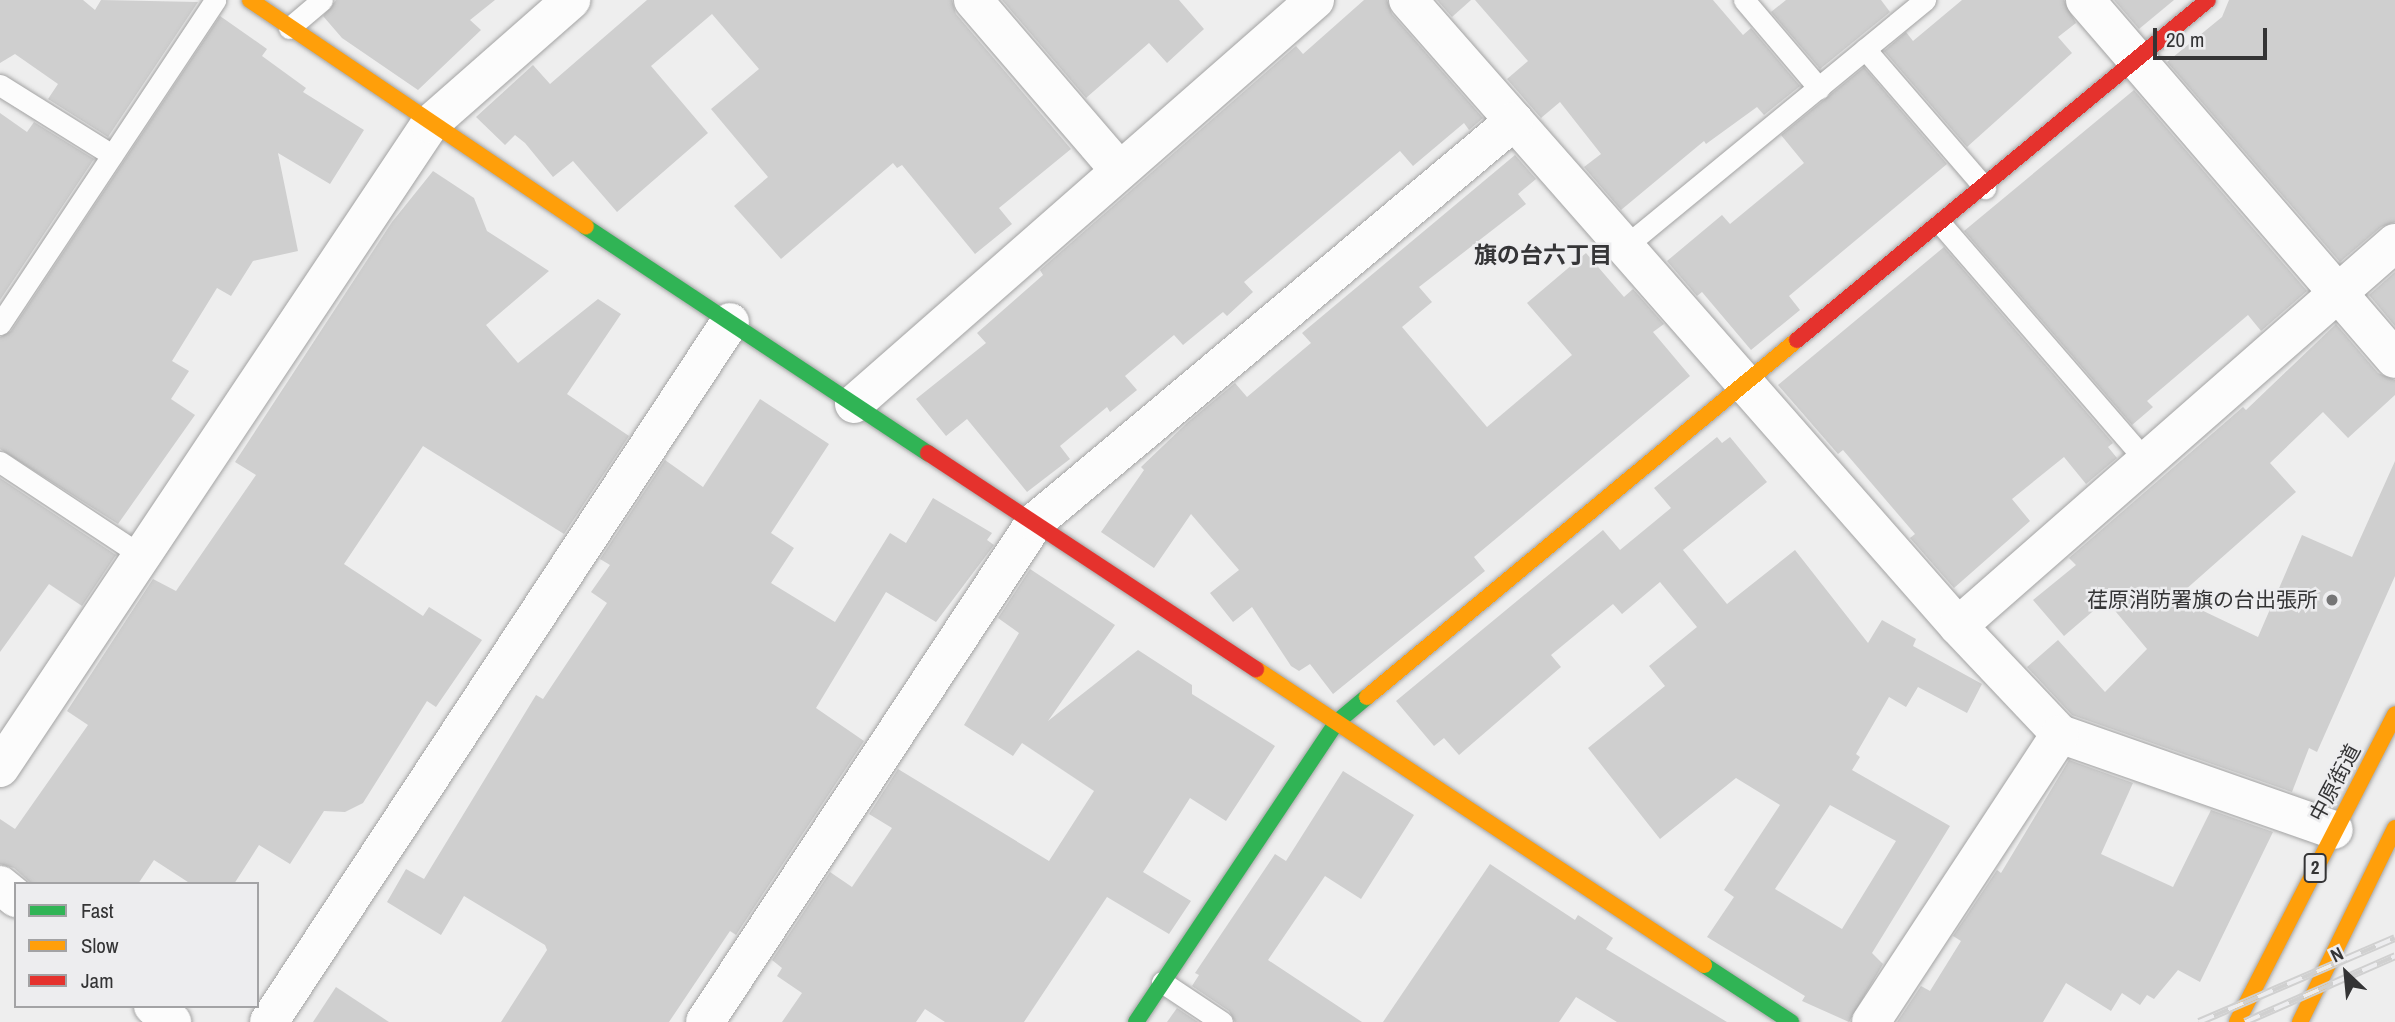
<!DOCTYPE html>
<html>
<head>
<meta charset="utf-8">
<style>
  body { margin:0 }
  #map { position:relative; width:2395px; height:1022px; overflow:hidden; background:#eee; font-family:"Archivo Narrow","Noto Sans JP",sans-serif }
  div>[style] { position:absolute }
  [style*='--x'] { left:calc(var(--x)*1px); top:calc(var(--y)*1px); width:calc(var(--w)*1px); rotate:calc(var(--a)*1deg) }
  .building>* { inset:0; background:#cfcfcf }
  .roads { filter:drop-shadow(0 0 2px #a3a3a3) drop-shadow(0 0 2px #a3a3a3) }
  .lane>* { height:21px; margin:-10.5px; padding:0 10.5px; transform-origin:10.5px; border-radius:10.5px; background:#fcfcfc }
  .street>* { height:38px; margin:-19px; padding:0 19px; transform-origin:19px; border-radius:19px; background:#fcfcfc }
  .fast>* { height:16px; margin:-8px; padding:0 8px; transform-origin:8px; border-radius:8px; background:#30b455 }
  .slow>* { height:16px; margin:-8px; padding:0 8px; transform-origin:8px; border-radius:8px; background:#ff9f0a }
  .jam>* { height:16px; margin:-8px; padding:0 8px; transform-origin:8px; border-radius:8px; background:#e5322d }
  .rail>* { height:8px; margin-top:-4px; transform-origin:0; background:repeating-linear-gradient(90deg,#ededef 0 16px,#d0d0d0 0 32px); box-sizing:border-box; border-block:2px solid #d0d0d0 }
  .dots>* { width:19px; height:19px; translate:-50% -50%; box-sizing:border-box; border:4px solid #ededef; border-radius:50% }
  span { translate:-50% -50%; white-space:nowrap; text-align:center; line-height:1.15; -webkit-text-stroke:5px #ededef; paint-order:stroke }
  .shield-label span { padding:2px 5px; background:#ededef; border:2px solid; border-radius:5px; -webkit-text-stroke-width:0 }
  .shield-label { font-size:19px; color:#343435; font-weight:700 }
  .poi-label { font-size:21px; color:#343435 }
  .right { translate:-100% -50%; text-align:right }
  .street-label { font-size:21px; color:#343435 }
  .neighbourhood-label { font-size:23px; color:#353537; font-weight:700 }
  .legend { position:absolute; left:14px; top:882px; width:245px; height:126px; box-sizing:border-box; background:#ededef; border:2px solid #a3a3a5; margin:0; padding:9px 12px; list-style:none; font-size:21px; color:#343435 }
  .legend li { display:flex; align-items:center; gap:14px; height:35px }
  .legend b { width:35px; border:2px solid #a3a3a5 }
  .north { position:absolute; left:2311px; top:938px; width:70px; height:70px; -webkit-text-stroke:5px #ededef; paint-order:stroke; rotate:334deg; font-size:19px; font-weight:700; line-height:28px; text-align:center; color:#343435 }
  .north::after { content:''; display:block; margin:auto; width:24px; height:32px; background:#343435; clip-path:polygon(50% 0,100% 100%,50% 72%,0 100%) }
  .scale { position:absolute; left:2153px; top:28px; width:114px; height:32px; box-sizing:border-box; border:4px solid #343435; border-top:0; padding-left:9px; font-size:21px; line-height:24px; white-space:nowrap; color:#343435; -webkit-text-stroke:5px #ededef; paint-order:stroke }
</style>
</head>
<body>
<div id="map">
  <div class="building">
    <div style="clip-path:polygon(0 0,83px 0,95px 10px,101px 0,198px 2px,108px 137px,48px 99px,58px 84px,15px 54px,0 63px)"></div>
    <div style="clip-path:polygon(336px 0,495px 0,470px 20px,481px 30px,418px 90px,342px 38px,323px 16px)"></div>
    <div style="clip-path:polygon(647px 0,952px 0,956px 14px,1071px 149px,999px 208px,1012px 224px,975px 254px,902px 165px,897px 168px,893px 163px,781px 259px,734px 206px,768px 177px,711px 109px,759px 69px,712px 14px,651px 66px,708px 133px,617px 212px,573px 161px,553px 177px,525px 143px,515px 135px,505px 145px,476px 117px,533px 65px,550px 84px)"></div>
    <div style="clip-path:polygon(1002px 0,1179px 0,1204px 29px,1167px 63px,1149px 43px,1086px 98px)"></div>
    <div style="clip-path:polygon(1364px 0,1387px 0,1392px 14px,1483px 118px,1469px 130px,1464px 123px,1413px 166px,1400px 151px,1244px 282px,1253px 292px,1227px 316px,1223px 312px,1183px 345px,1174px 335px,1125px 376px,1137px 390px,1110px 412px,1107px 407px,1060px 446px,1070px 459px,1027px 492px,967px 419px,946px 436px,916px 399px,986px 343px,977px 333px,1043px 275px,1040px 270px,1296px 46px,1303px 54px)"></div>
    <div style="clip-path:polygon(1437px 0,1471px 0,1452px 17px)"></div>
    <div style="clip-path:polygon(1475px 0,1713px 0,1743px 35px,1751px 28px,1800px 86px,1764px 115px,1757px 107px,1706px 144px,1704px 141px,1621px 210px,1584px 167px,1601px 154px,1560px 102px,1541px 118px,1507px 79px,1528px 61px)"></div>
    <div style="clip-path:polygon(1786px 0,1881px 0,1890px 12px,1820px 69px,1771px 12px)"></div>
    <div style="clip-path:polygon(1962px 0,2064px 0,2076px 23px,2058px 37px,2072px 53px,1967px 147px,1884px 51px,1906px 32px,1913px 41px)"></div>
    <div style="clip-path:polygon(2114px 0,2174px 0,2139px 29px)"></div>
    <div style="clip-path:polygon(2229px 0,2395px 0,2395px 222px,2381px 227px,2340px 262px,2167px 62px,2222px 17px)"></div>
    <div style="clip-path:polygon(220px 16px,267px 49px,262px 56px,306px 88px,303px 92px,364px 130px,330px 184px,278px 153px,298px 251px,253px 261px,231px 296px,217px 288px,172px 361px,189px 371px,171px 399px,195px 415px,118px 524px,0 449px,0 337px,11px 331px)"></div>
    <div style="clip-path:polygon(1864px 67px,1947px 164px,1789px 296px,1800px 310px,1751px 350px,1702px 292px,1697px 296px,1667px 261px,1722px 215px,1730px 224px,1804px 163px,1781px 135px)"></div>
    <div style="clip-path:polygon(2134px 90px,2307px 291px,2261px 331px,2248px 315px,2147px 401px,2153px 407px,2132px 425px,1964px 231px)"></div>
    <div style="clip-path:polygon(0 113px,27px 132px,34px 122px,94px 159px,0 300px)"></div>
    <div style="clip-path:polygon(1515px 155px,1536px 179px,1518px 194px,1526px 204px,1419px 287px,1432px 302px,1402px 327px,1487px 427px,1572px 355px,1527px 303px,1586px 253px,1624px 297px,1633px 289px,1664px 324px,1653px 332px,1690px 376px,1474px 557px,1485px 571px,1333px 694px,1310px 664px,1299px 671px,1291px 666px,1252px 607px,1233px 622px,1210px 593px,1239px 570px,1191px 514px,1154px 568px,1101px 532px,1144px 470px,1141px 467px,1187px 423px,1235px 383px,1247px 397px,1311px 343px,1302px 333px)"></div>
    <div style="clip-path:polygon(433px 171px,474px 198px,487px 231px,549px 271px,486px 325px,518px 363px,598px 299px,621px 314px,567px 394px,629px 436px,564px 534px,423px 446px,344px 564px,423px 616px,429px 607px,482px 640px,436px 707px,427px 701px,363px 803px,345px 812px,324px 811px,290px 864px,259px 845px,234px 884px,191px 884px,154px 860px,138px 884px,32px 884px,14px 868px,0 864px,0 819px,15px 829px,88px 725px,67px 711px,153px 579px,176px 591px,256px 475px,235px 462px,392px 222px)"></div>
    <div style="clip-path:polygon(1944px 247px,2113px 443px,2108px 447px,2117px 458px,2086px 484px,2064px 457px,2012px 499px,2030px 521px,1954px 588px,1910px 538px,1915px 534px,1843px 450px,1838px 454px,1778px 385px)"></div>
    <div style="clip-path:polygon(2395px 272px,2395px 326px,2369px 295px)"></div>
    <div style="clip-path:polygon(2336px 324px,2378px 373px,2395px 380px,2395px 395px,2348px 438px,2323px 412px,2270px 463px,2296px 492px,2176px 598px,2258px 637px,2302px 535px,2352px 557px,2395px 461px,2395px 576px,2317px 752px,2309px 748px,2292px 792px,2072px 715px,2027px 667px,2058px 640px,2105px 692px,2147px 649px,2106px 600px,2064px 636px,2033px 600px,2076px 565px,2069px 558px,2243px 407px,2246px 410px)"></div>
    <div style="clip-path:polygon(760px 399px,829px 444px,771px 533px,794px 548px,771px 583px,835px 622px,890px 533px,906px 543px,933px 498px,992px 533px,987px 540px,994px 545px,936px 622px,886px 592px,816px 708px,864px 741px,736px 935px,730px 931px,669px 1022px,501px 1022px,547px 950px,545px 945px,464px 896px,441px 935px,387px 902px,406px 869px,424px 879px,536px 695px,543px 699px,607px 603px,591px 592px,610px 565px,600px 559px,665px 460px,703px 487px)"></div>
    <div style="clip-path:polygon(evenodd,1717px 437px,1722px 443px,1730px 437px,1767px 482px,1683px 550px,1727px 604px,1795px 550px,1868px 643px,1882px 620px,1916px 639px,1913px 646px,1982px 684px,1967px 713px,1918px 687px,1906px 707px,1889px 697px,1856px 754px,1860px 757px,1852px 770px,1950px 826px,1872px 953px,1883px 964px,1849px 1022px,1802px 1001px,1805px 996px,1707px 937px,1734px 897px,1724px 890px,1780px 805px,1736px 778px,1660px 839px,1588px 748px,1665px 686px,1649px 666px,1697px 627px,1660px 582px,1622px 614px,1613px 604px,1551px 655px,1561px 667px,1459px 755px,1444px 738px,1434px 746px,1396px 701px,1603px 530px,1620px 550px,1671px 508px,1654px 488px,1717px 437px,1830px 805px,1896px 841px,1842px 929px,1775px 889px,1830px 805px)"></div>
    <div style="clip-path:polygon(0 478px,116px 555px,82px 606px,49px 584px,0 652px)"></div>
    <div style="clip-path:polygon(1030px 569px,1115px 625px,1048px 721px,1138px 650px,1192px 685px,1192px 694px,1275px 746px,1226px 821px,1190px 798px,1143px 872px,1191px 901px,1169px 934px,1107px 897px,1024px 1022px,945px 1022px,925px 1009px,916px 1022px,782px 1022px,802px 993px,777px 976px,782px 968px,772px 960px,830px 872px,852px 887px,892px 828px,869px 814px,898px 769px,1049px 861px,1094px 791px,1022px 743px,1013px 756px,964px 725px,1019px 633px,998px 618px)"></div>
    <div style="clip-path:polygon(2069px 760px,2133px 783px,2101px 854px,2173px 887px,2211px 810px,2273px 832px,2200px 982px,2178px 970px,2154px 999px,2147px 995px,2140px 1005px,2122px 993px,2111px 1011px,2066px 983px,2043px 1022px,1897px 1022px,1921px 986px,1930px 991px,1961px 941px,1953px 936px,1997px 870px,2001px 873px)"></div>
    <div style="clip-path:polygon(1343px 771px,1414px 815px,1361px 899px,1325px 876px,1268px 960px,1362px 1022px,1235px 1022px,1229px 1011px,1192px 986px,1199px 975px,1195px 973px,1275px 854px,1286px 861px)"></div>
    <div style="clip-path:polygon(1490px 864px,1575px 920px,1578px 915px,1613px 938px,1606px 949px,1727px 1022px,1617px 1022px,1576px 997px,1559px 1022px,1383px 1022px)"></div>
    <div style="clip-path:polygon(336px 987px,389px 1022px,313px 1022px)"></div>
    <div style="clip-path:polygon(1177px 1008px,1198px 1022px,1167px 1022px)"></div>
  </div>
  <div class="roads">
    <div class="lane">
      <div style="--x:1744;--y:0;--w:116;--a:49.6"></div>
      <div style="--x:289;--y:28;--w:43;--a:-40.3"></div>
      <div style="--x:1865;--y:49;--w:184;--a:49.2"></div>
      <div style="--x:0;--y:85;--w:132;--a:32"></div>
      <div style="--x:1941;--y:224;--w:313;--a:49.1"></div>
      <div style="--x:1623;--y:248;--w:391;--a:-39.4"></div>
      <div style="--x:0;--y:324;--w:389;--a:-56.4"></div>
      <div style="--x:0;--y:462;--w:170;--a:33.5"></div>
      <div style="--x:1162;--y:982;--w:72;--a:33.7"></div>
    </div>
    <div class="street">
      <div style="--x:973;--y:0;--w:225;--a:49.3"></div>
      <div style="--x:1408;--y:0;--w:833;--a:48.7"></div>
      <div style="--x:1958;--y:626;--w:149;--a:46.6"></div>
      <div style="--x:2060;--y:734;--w:290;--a:19.3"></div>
      <div style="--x:2085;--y:0;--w:474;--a:49.2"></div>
      <div style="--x:854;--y:404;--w:613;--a:-41.23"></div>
      <div style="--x:1958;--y:626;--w:581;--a:-41.23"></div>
      <div style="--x:0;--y:768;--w:774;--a:-56.27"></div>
      <div style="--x:430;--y:124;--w:188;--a:-41.3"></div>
      <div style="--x:0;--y:885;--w:21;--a:39"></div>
      <div style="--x:153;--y:1006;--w:25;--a:40"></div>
      <div style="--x:269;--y:1022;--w:838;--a:-56.63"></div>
      <div style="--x:705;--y:1022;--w:599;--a:-56.58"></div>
      <div style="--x:1035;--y:522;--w:625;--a:-39.93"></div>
      <div style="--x:1871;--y:1022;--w:344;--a:-56.7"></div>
    </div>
    <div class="fast">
      <div style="--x:586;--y:227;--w:410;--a:33.5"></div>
      <div style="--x:1704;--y:965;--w:104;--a:33.2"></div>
      <div style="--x:1136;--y:1022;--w:361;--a:-56.2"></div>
      <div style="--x:1337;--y:722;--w:39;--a:-40"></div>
    </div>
    <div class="slow">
      <div style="--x:250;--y:0;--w:405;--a:34"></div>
      <div style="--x:1256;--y:669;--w:537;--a:33.45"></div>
      <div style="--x:1367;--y:697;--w:559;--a:-39.7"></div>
      <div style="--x:2237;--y:1022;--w:346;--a:-62.8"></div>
      <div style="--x:2300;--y:1022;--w:216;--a:-63.9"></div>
    </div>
    <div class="jam">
      <div style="--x:1797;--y:340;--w:533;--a:-39.6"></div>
      <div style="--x:928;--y:453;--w:393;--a:33.4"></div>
    </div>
  </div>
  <div class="rail">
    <div style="--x:2199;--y:1022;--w:213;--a:-23.2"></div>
    <div style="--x:2245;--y:1022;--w:164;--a:-23.7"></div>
  </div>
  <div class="dots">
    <div style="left:2332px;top:600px;background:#757576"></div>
  </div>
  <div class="shield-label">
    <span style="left:2315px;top:868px">2</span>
  </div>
  <div class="poi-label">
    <span class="right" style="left:2318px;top:600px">荏原消防署旗の台出張所</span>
  </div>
  <div class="street-label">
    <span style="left:2335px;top:783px;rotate:-62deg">中原街道</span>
  </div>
  <div class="neighbourhood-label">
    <span style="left:1543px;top:255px">旗の台六丁目</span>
  </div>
  <ul class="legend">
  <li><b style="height:9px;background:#30b455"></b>Fast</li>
  <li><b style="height:9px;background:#ff9f0a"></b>Slow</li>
  <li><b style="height:9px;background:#e5322d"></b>Jam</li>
  </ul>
  <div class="north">N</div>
  <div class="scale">20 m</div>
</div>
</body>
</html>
